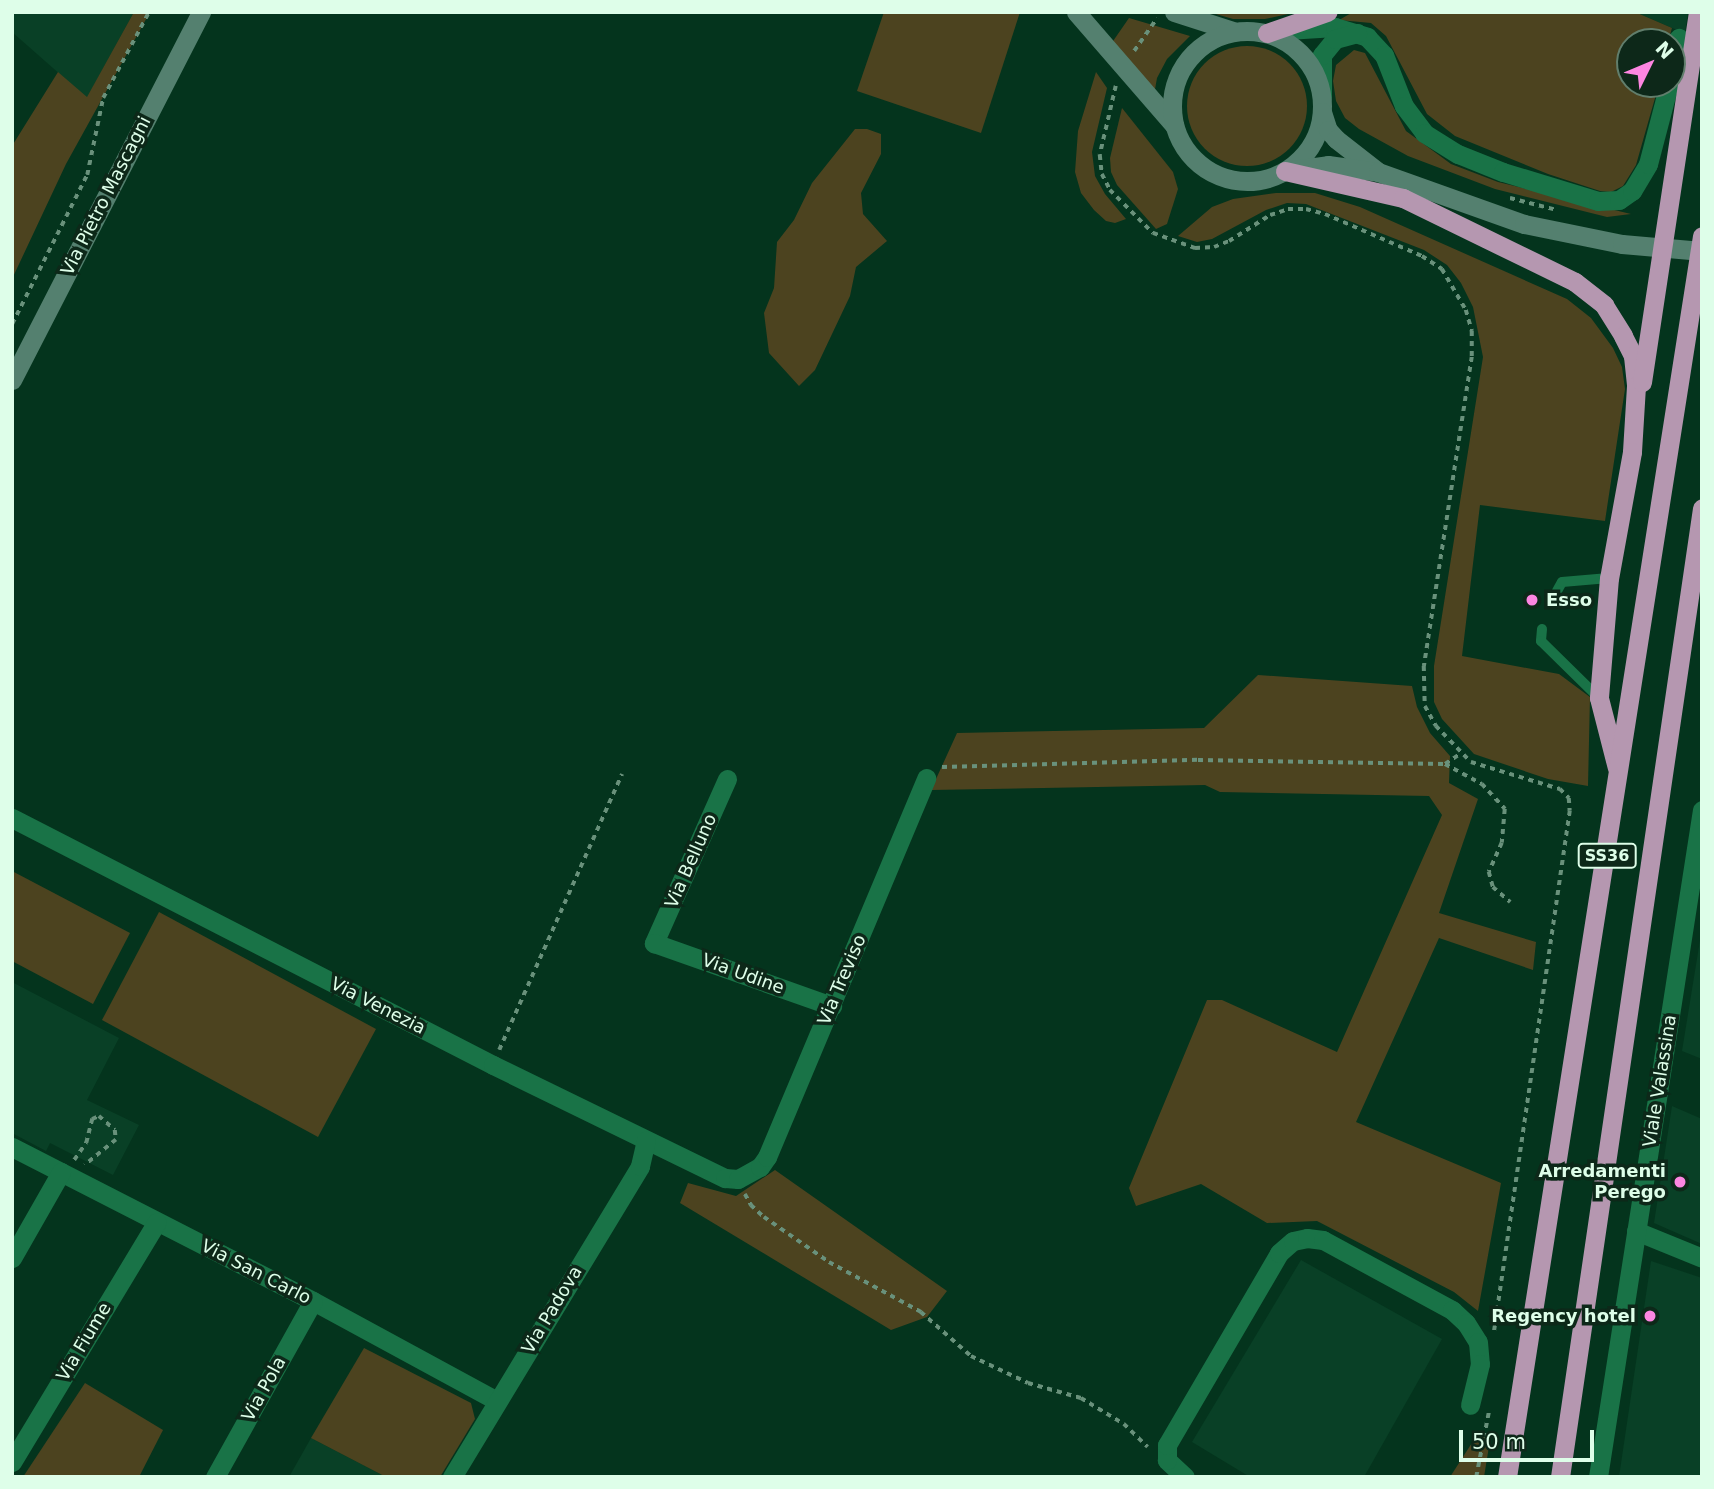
<!DOCTYPE html>
<html>
<head>
<meta charset="utf-8">
<style>
  body { margin:0 }
  #map { position:relative; width:1714px; height:1489px; overflow:hidden; background:#04341d; font-family:"DejaVu Sans",sans-serif }
  div>[style] { position:absolute }
  [style*='--x'] { left:calc(var(--x)*1px); top:calc(var(--y)*1px); width:calc(var(--w)*1px); rotate:calc(var(--a)*1deg) }
  .built>* { inset:0; background:#094026 }
  .green>* { inset:0; background:#4c431f }
  .round { border-radius:50% }
  .path>* { height:3.5px; margin-top:-1.75px; transform-origin:0; background:repeating-linear-gradient(90deg,#69917b 0 5px,transparent 0 10px) }
  .service>* { height:10px; margin:-5px; padding:0 5px; transform-origin:5px; border-radius:5px; background:#197347 }
  .minor>* { height:19px; margin:-9.5px; padding:0 9.5px; transform-origin:9.5px; border-radius:9.5px; background:#197347 }
  .secondary>* { height:19px; margin:-9.5px; padding:0 9.5px; transform-origin:9.5px; border-radius:9.5px; background:#54806f }
  .secondary>.ring { margin:-9.5px; padding:0; box-sizing:content-box; background:none; border:19px solid #54806f; border-radius:50% }
  .trunk>* { height:19px; margin:-9.5px; padding:0 9.5px; transform-origin:9.5px; border-radius:9.5px; background:#b597b0 }
  .dots>* { width:19px; height:19px; translate:-50% -50%; box-sizing:border-box; border:4px solid #0d2819; border-radius:50% }
  span { translate:-50% -50%; white-space:nowrap; text-align:center; line-height:1.15; -webkit-text-stroke:7px #0d2819; paint-order:stroke }
  .shield-label span { padding:2px 5px; background:#0d2819; border:2px solid; border-radius:5px; -webkit-text-stroke-width:0 }
  .shield-label { font-size:16px; color:#defee9; font-weight:700 }
  .street-label { font-size:18px; color:#defee9 }
  .poi-label { font-size:18px; color:#defee9; font-weight:700 }
  .left { translate:0 -50%; text-align:left }
  .right { translate:-100% -50%; text-align:right }
  .frame { position:absolute; inset:0; border:14px solid #defee9; pointer-events:none }
  .north { position:absolute; left:1616px; top:28px; width:70px; height:70px; box-sizing:border-box; background:#0d2819; border:2px solid #617e6c; border-radius:50%; rotate:47deg; font-size:19px; font-weight:700; line-height:28px; text-align:center; color:#defee9 }
  .north::after { content:''; display:block; margin:auto; width:24px; height:32px; background:#fd86e1; clip-path:polygon(50% 0,100% 100%,50% 72%,0 100%) }
  .scale { position:absolute; left:1459px; top:1430px; width:135px; height:32px; box-sizing:border-box; border:4px solid #defee9; border-top:0; padding-left:9px; font-size:21px; line-height:24px; white-space:nowrap; color:#defee9; -webkit-text-stroke:5px #0d2819; paint-order:stroke }
</style>
</head>
<body>
<div id="map">
  <div class="built">
    <div style="clip-path:polygon(12px 12px,134px 12px,87px 98px,12px 32px)"></div>
    <div style="clip-path:polygon(1635px 12px,1688px 12px,1685px 33px,1672px 28px)"></div>
    <div style="clip-path:polygon(1702px 928px,1702px 1059px,1682px 1051px)"></div>
    <div style="clip-path:polygon(12px 982px,119px 1038px,87px 1100px,139px 1125px,113px 1175px,50px 1143px,46px 1151px,12px 1133px)"></div>
    <div style="clip-path:polygon(1672px 1106px,1702px 1119px,1702px 1244px,1654px 1223px)"></div>
    <div style="clip-path:polygon(1301px 1260px,1442px 1339px,1364px 1477px,1250px 1477px,1192px 1442px)"></div>
    <div style="clip-path:polygon(1651px 1261px,1702px 1278px,1702px 1477px,1619px 1477px)"></div>
    <div style="clip-path:polygon(311px 1438px,386px 1477px,289px 1477px)"></div>
  </div>
  <div class="green">
    <div style="clip-path:polygon(134px 12px,150px 12px,66px 164px,12px 279px,12px 146px,58px 72px,87px 97px)"></div>
    <div style="clip-path:polygon(884px 12px,1020px 12px,981px 133px,857px 91px)"></div>
    <div style="clip-path:polygon(1209px 12px,1297px 12px,1265px 19px,1233px 19px)"></div>
    <div style="clip-path:polygon(1353px 12px,1635px 12px,1672px 28px,1668px 42px,1630px 42px,1630px 84px,1659px 84px,1636px 165px,1623px 186px,1611px 192px,1600px 191px,1548px 174px,1455px 136px,1427px 114px,1386px 36px,1371px 23px,1339px 20px)"></div>
    <div style="clip-path:polygon(1129px 18px,1190px 36px,1167px 59px,1157px 78px,1154px 95px,1111px 44px)"></div>
    <div class="round" style="left:1187px;top:46px;width:120px;height:120px"></div>
    <div style="clip-path:polygon(1354px 50px,1365px 53px,1406px 131px,1451px 164px,1498px 182px,1631px 214px,1607px 217px,1495px 189px,1408px 156px,1359px 129px,1345px 118px,1336px 101px,1333px 81px,1336px 65px)"></div>
    <div style="clip-path:polygon(1096px 72px,1107px 88px,1092px 152px,1095px 176px,1105px 194px,1126px 219px,1115px 223px,1106px 221px,1094px 210px,1081px 193px,1075px 172px,1078px 131px)"></div>
    <div style="clip-path:polygon(1122px 108px,1173px 172px,1178px 189px,1167px 224px,1156px 229px,1117px 185px,1111px 172px,1110px 158px)"></div>
    <div style="clip-path:polygon(855px 129px,867px 129px,881px 134px,881px 154px,861px 193px,863px 214px,887px 241px,856px 267px,850px 296px,815px 370px,799px 386px,769px 353px,764px 313px,774px 288px,777px 242px,794px 220px,812px 183px)"></div>
    <div style="clip-path:polygon(1276px 193px,1315px 193px,1360px 207px,1567px 299px,1591px 318px,1613px 348px,1622px 367px,1625px 389px,1605px 521px,1480px 505px,1462px 656px,1559px 674px,1590px 697px,1588px 786px,1548px 779px,1474px 754px,1442px 719px,1434px 702px,1434px 666px,1483px 357px,1473px 307px,1461px 283px,1447px 265px,1424px 250px,1306px 204px,1287px 203px,1266px 210px,1212px 239px,1197px 242px,1178px 236px,1212px 207px,1233px 199px)"></div>
    <div style="clip-path:polygon(1258px 675px,1412px 686px,1417px 707px,1430px 733px,1450px 756px,1449px 783px,1478px 799px,1439px 913px,1536px 942px,1533px 970px,1439px 938px,1356px 1122px,1501px 1183px,1478px 1311px,1454px 1292px,1317px 1221px,1267px 1223px,1201px 1184px,1136px 1206px,1129px 1188px,1207px 1000px,1222px 1000px,1337px 1052px,1442px 815px,1429px 796px,1220px 792px,1205px 785px,931px 790px,957px 733px,1204px 728px)"></div>
    <div style="clip-path:polygon(12px 871px,130px 933px,93px 1004px,12px 961px)"></div>
    <div style="clip-path:polygon(159px 912px,376px 1029px,318px 1137px,102px 1020px)"></div>
    <div style="clip-path:polygon(775px 1170px,947px 1291px,927px 1317px,891px 1330px,680px 1203px,688px 1183px,736px 1196px)"></div>
    <div style="clip-path:polygon(364px 1348px,471px 1403px,475px 1419px,440px 1477px,386px 1477px,311px 1438px)"></div>
    <div style="clip-path:polygon(85px 1383px,163px 1430px,139px 1477px,23px 1477px)"></div>
    <div style="clip-path:polygon(1479px 1432px,1491px 1434px,1484px 1477px,1450px 1477px)"></div>
  </div>
  <div class="path">
    <div style="--x:1134;--y:51;--w:40;--a:-55.1"></div>
    <div style="--x:1116;--y:86;--w:71;--a:103.1"></div>
    <div style="--x:1100;--y:155;--w:19;--a:84"></div>
    <div style="--x:1102;--y:174;--w:18;--a:63"></div>
    <div style="--x:1110;--y:190;--w:61;--a:45"></div>
    <div style="--x:1153;--y:233;--w:45;--a:19.7"></div>
    <div style="--x:1195;--y:248;--w:19;--a:-3"></div>
    <div style="--x:1214;--y:247;--w:16;--a:-22"></div>
    <div style="--x:1229;--y:241;--w:49;--a:-32.4"></div>
    <div style="--x:1270;--y:215;--w:19;--a:-18"></div>
    <div style="--x:1288;--y:209;--w:18;--a:0"></div>
    <div style="--x:1306;--y:209;--w:20;--a:15"></div>
    <div style="--x:1325;--y:214;--w:106;--a:23.4"></div>
    <div style="--x:1422;--y:256;--w:24;--a:33"></div>
    <div style="--x:1442;--y:269;--w:48;--a:59.7"></div>
    <div style="--x:1466;--y:310;--w:22;--a:74"></div>
    <div style="--x:1472;--y:331;--w:26;--a:90"></div>
    <div style="--x:1472;--y:357;--w:313;--a:98.8"></div>
    <div style="--x:1424;--y:666;--w:40;--a:88.6"></div>
    <div style="--x:1425;--y:706;--w:23;--a:61"></div>
    <div style="--x:1436;--y:726;--w:50;--a:45.8"></div>
    <div style="--x:1471;--y:762;--w:93;--a:16.9"></div>
    <div style="--x:1560;--y:789;--w:13;--a:45"></div>
    <div style="--x:1569;--y:798;--w:13;--a:86"></div>
    <div style="--x:1570;--y:811;--w:528;--a:98.28"></div>
    <div style="--x:1510;--y:198;--w:49;--a:14.3"></div>
    <div style="--x:12;--y:324;--w:167;--a:-63.3"></div>
    <div style="--x:87;--y:175;--w:79;--a:-78.3"></div>
    <div style="--x:103;--y:98;--w:98;--a:-61.9"></div>
    <div style="--x:1445;--y:764;--w:18;--a:-34"></div>
    <div style="--x:942;--y:767;--w:256;--a:-1.6"></div>
    <div style="--x:1198;--y:760;--w:247;--a:0.9"></div>
    <div style="--x:1445;--y:764;--w:42;--a:28.4"></div>
    <div style="--x:1482;--y:784;--w:34;--a:47"></div>
    <div style="--x:1505;--y:809;--w:34;--a:95"></div>
    <div style="--x:1502;--y:843;--w:32;--a:114"></div>
    <div style="--x:1489;--y:872;--w:16;--a:75"></div>
    <div style="--x:1493;--y:887;--w:23;--a:41"></div>
    <div style="--x:499;--y:1050;--w:302;--a:-66"></div>
    <div style="--x:74;--y:1160;--w:21;--a:-55"></div>
    <div style="--x:86;--y:1143;--w:25;--a:-76"></div>
    <div style="--x:92;--y:1119;--w:8;--a:-23"></div>
    <div style="--x:99;--y:1116;--w:21;--a:41"></div>
    <div style="--x:115;--y:1130;--w:10;--a:84"></div>
    <div style="--x:116;--y:1140;--w:40;--a:141"></div>
    <div style="--x:745;--y:1194;--w:13;--a:61"></div>
    <div style="--x:751;--y:1205;--w:18;--a:43"></div>
    <div style="--x:764;--y:1217;--w:79;--a:34.7"></div>
    <div style="--x:829;--y:1262;--w:105;--a:28.5"></div>
    <div style="--x:921;--y:1312;--w:67;--a:41.3"></div>
    <div style="--x:971;--y:1356;--w:63;--a:25.3"></div>
    <div style="--x:1028;--y:1383;--w:55;--a:15.8"></div>
    <div style="--x:1081;--y:1398;--w:50;--a:31.2"></div>
    <div style="--x:1124;--y:1424;--w:33;--a:44"></div>
    <div style="--x:1476;--y:1477;--w:68;--a:-79"></div>
  </div>
  <div class="service">
    <div style="--x:1557;--y:591;--w:10;--a:-61"></div>
    <div style="--x:1562;--y:582;--w:47;--a:-4.9"></div>
    <div style="--x:1542;--y:629;--w:12;--a:95"></div>
    <div style="--x:1541;--y:641;--w:81;--a:44.5"></div>
  </div>
  <div class="minor">
    <div style="--x:1287;--y:30;--w:48;--a:-3.6"></div>
    <div style="--x:1335;--y:27;--w:34;--a:17"></div>
    <div style="--x:1367;--y:37;--w:25;--a:47"></div>
    <div style="--x:1384;--y:55;--w:55;--a:68.6"></div>
    <div style="--x:1404;--y:106;--w:34;--a:53"></div>
    <div style="--x:1424;--y:133;--w:40;--a:32"></div>
    <div style="--x:1458;--y:154;--w:48;--a:21.8"></div>
    <div style="--x:1503;--y:172;--w:99;--a:17"></div>
    <div style="--x:1598;--y:201;--w:21;--a:-3"></div>
    <div style="--x:1619;--y:200;--w:16;--a:-35"></div>
    <div style="--x:1632;--y:191;--w:31;--a:-59"></div>
    <div style="--x:1648;--y:164;--w:83;--a:-75.3"></div>
    <div style="--x:1672;--y:70;--w:33;--a:-78"></div>
    <div style="--x:1322;--y:97;--w:42;--a:-90"></div>
    <div style="--x:1322;--y:55;--w:21;--a:-51"></div>
    <div style="--x:1335;--y:39;--w:23;--a:-15"></div>
    <div style="--x:727;--y:779;--w:180;--a:114"></div>
    <div style="--x:654;--y:943;--w:189;--a:19.5"></div>
    <div style="--x:12;--y:818;--w:541;--a:27.18"></div>
    <div style="--x:493;--y:1065;--w:258;--a:26"></div>
    <div style="--x:725;--y:1178;--w:13;--a:4"></div>
    <div style="--x:738;--y:1179;--w:25;--a:-29"></div>
    <div style="--x:760;--y:1167;--w:12;--a:-55"></div>
    <div style="--x:767;--y:1157;--w:411;--a:-67.2"></div>
    <div style="--x:12;--y:1147;--w:338;--a:27.1"></div>
    <div style="--x:313;--y:1301;--w:209;--a:28.5"></div>
    <div style="--x:1636;--y:1231;--w:71;--a:22.2"></div>
    <div style="--x:12;--y:1258;--w:99;--a:-60.3"></div>
    <div style="--x:12;--y:1462;--w:280;--a:-58.9"></div>
    <div style="--x:215;--y:1477;--w:201;--a:-60.9"></div>
    <div style="--x:452;--y:1477;--w:363;--a:-58.8"></div>
    <div style="--x:640;--y:1166;--w:26;--a:-77"></div>
    <div style="--x:1185;--y:1477;--w:25;--a:-137"></div>
    <div style="--x:1167;--y:1460;--w:15;--a:-90"></div>
    <div style="--x:1167;--y:1445;--w:222;--a:-59.7"></div>
    <div style="--x:1279;--y:1253;--w:18;--a:-41"></div>
    <div style="--x:1293;--y:1241;--w:14;--a:-12"></div>
    <div style="--x:1307;--y:1238;--w:16;--a:7"></div>
    <div style="--x:1323;--y:1240;--w:147;--a:28.5"></div>
    <div style="--x:1452;--y:1310;--w:19;--a:43"></div>
    <div style="--x:1466;--y:1323;--w:22;--a:58"></div>
    <div style="--x:1478;--y:1342;--w:22;--a:85"></div>
    <div style="--x:1480;--y:1364;--w:42;--a:103.7"></div>
    <div style="--x:1598;--y:1477;--w:675;--a:-81.14"></div>
  </div>
  <div class="secondary">
    <div style="--x:1076;--y:12;--w:150;--a:49.1"></div>
    <div style="--x:1174;--y:12;--w:62;--a:17.9"></div>
    <div class="ring" style="left:1172px;top:31px;width:131px;height:131px"></div>
    <div style="--x:1322;--y:112;--w:19;--a:72"></div>
    <div style="--x:1328;--y:130;--w:12;--a:48"></div>
    <div style="--x:1336;--y:139;--w:52;--a:38"></div>
    <div style="--x:1286;--y:171;--w:42;--a:-8.1"></div>
    <div style="--x:1328;--y:165;--w:50;--a:8"></div>
    <div style="--x:1378;--y:172;--w:155;--a:19.6"></div>
    <div style="--x:1524;--y:224;--w:100;--a:11.5"></div>
    <div style="--x:1622;--y:244;--w:80;--a:5"></div>
    <div style="--x:12;--y:380;--w:414;--a:-62.8"></div>
  </div>
  <div class="trunk">
    <div style="--x:1267;--y:33;--w:64;--a:-19.3"></div>
    <div style="--x:1285;--y:171;--w:121;--a:12.9"></div>
    <div style="--x:1403;--y:198;--w:191;--a:26"></div>
    <div style="--x:1575;--y:282;--w:37;--a:38"></div>
    <div style="--x:1604;--y:305;--w:36;--a:58"></div>
    <div style="--x:1623;--y:336;--w:22;--a:63"></div>
    <div style="--x:1633;--y:356;--w:30;--a:84"></div>
    <div style="--x:1636;--y:386;--w:66;--a:93.5"></div>
    <div style="--x:1632;--y:452;--w:128;--a:100.3"></div>
    <div style="--x:1609;--y:578;--w:120;--a:94.8"></div>
    <div style="--x:1599;--y:698;--w:72;--a:75.6"></div>
    <div style="--x:1642;--y:382;--w:374;--a:-81.4"></div>
    <div style="--x:1507;--y:1477;--w:1256;--a:-81.07"></div>
    <div style="--x:1560;--y:1477;--w:979;--a:-81.66"></div>
  </div>
  <div class="dots">
    <div style="left:1532px;top:600px;background:#fd86e1"></div>
    <div style="left:1680px;top:1182px;background:#fd86e1"></div>
    <div style="left:1650px;top:1316px;background:#fd86e1"></div>
  </div>
  <div class="shield-label">
    <span style="left:1607px;top:856px">SS36</span>
  </div>
  <div class="street-label">
    <span style="left:106px;top:196px;rotate:-63deg">Via Pietro Mascagni</span>
    <span style="left:691px;top:861px;rotate:-66deg">Via Belluno</span>
    <span style="left:743px;top:974px;rotate:20deg">Via Udine</span>
    <span style="left:842px;top:980px;rotate:-67deg">Via Treviso</span>
    <span style="left:378px;top:1006px;rotate:27deg">Via Venezia</span>
    <span style="left:1660px;top:1081px;rotate:-81deg">Viale Valassina</span>
    <span style="left:256px;top:1272px;rotate:27deg">Via San Carlo</span>
    <span style="left:552px;top:1310px;rotate:-59deg">Via Padova</span>
    <span style="left:84px;top:1342px;rotate:-59deg">Via Fiume</span>
    <span style="left:264px;top:1389px;rotate:-61deg">Via Pola</span>
  </div>
  <div class="poi-label">
    <span class="left" style="left:1546px;top:600px">Esso</span>
    <span class="right" style="left:1666px;top:1182px">Arredamenti<br>Perego</span>
    <span class="right" style="left:1636px;top:1316px">Regency hotel</span>
  </div>
  <div class="frame"></div>
  <div class="north">N</div>
  <div class="scale">50 m</div>
</div>
</body>
</html>
